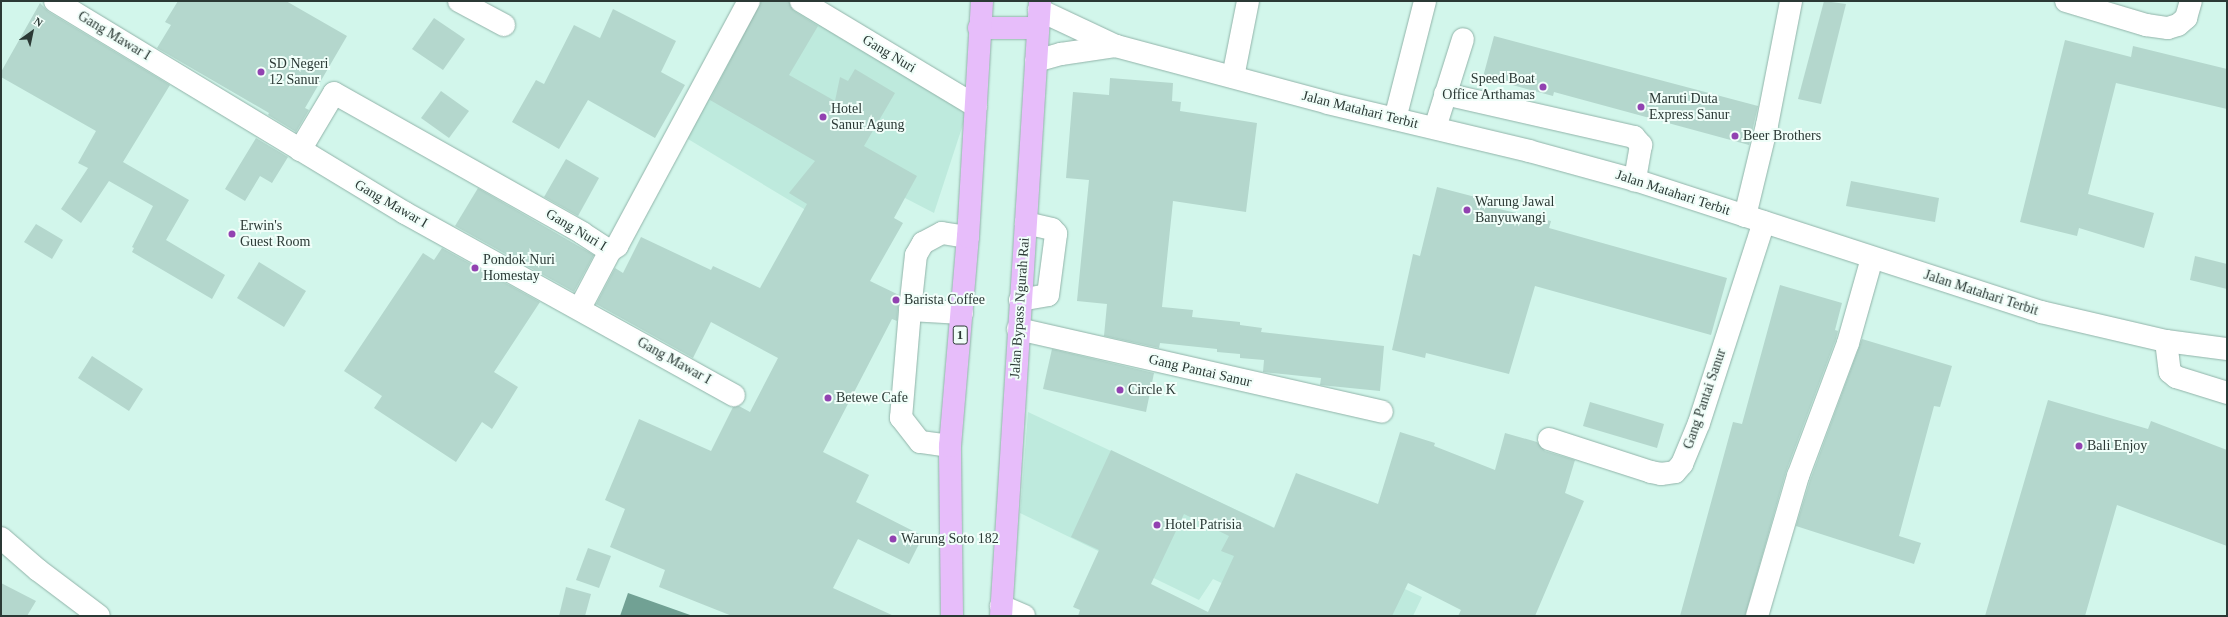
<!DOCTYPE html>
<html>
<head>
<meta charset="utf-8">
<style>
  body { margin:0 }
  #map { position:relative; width:2228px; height:617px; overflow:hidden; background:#d2f6eb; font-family:"Times New Roman",serif }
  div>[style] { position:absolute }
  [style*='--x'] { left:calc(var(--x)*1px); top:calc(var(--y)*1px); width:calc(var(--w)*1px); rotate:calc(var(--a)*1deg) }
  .built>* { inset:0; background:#beeadd }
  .water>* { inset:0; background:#71a194 }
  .building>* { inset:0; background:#b4d7cd }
  .roads { filter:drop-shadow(0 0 1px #91b3a9) drop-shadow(0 0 1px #91b3a9) }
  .minor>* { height:22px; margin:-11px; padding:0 11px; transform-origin:11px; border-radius:11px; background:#fff }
  .highway>* { height:22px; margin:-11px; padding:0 11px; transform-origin:11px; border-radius:11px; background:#e7bdfa }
  .dots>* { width:11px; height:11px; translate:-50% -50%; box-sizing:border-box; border:2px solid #f0fef9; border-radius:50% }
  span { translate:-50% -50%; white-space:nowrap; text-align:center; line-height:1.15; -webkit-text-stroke:4px #f0fef9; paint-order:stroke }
  .shield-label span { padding:1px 3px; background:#f0fef9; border:1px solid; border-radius:3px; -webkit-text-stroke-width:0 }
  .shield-label { font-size:13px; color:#2b3935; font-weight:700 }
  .street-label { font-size:14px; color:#2b3935 }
  .poi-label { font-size:14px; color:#2b3935 }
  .left { translate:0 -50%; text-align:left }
  .right { translate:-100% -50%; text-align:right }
  .frame { position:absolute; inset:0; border:2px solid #2b3935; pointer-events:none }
  .north { position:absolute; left:12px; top:12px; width:40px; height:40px; -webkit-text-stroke:3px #f0fef9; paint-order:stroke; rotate:33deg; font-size:11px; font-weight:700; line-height:16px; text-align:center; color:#2b3935 }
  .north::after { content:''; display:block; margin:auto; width:14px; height:18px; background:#2b3935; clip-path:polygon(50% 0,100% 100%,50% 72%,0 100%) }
</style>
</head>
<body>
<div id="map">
  <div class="built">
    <div style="clip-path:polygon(746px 1px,789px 1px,970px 103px,934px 213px,905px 198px,824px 221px,673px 130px)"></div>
    <div style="clip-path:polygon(1028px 412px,1422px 597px,1413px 616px,1292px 616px,1213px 579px,1199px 600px,1020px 513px)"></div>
  </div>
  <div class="water">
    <div style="clip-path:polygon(628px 593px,693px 616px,620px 616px)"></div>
  </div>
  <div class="building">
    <div style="clip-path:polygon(178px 1px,286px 1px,347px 36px,305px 108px,309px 110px,296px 132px,268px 115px,269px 113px,157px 48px,171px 25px,165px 22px)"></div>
    <div style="clip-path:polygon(761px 1px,789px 1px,794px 11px,818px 26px,789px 75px,835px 101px,840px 77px,848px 81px,855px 69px,895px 93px,864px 146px,917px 176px,894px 218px,903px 223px,870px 281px,899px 295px,897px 321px,892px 319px,823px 452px,869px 475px,856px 502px,923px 536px,909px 564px,858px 539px,833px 588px,894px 616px,732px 616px,659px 587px,665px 570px,610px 547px,625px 509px,605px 500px,639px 419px,711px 451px,733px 407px,739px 406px,750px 412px,778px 358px,711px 322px,693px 358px,596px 304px,615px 268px,623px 273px,641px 237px,711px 270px,713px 266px,760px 288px,807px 204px,789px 193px,815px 161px,710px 100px)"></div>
    <div style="clip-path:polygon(1824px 1px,1846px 4px,1821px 104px,1798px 99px)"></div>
    <div style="clip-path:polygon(40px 3px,49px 12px,170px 85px,123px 162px,189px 200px,166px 240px,225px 275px,212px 299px,132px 252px,134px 248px,132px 247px,153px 206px,109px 181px,81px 223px,61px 209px,88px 168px,78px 163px,96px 131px,1px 77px,1px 72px)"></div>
    <div style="clip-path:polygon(613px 9px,676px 41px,661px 72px,685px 85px,655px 138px,588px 100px,559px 149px,512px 122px,536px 80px,544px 84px,574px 25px,600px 38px)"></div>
    <div style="clip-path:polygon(434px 18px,465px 39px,443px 70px,412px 49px)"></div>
    <div style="clip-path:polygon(1494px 36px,1758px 106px,1749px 145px,1554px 92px,1553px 96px,1483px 77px)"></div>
    <div style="clip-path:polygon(2065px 40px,2131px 57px,2133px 46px,2227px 69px,2227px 109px,2116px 83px,2088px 194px,2154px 213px,2144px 248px,2079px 228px,2077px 236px,2020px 222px)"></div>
    <div style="clip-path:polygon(1110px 78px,1173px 83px,1172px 101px,1181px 102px,1180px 111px,1257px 123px,1246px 212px,1173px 201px,1162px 307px,1193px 310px,1192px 317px,1240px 322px,1240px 325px,1262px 328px,1261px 332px,1384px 346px,1380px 391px,1320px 385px,1321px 378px,1263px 372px,1264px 360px,1240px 358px,1240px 354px,1217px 352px,1217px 349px,1160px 343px,1159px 348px,1104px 336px,1107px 304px,1077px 301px,1089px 180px,1066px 178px,1073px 92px,1109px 95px)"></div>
    <div style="clip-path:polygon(441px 91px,469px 111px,449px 138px,421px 118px)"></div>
    <div style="clip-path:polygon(256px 138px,288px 157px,272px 183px,260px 176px,245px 201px,225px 189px)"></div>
    <div style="clip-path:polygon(566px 159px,599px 178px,578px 216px,544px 197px)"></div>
    <div style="clip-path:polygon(1851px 181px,1939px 198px,1935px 222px,1846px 206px)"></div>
    <div style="clip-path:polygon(1437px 187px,1483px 199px,1482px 205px,1551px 221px,1549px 228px,1727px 278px,1711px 335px,1535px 286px,1509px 374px,1426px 353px,1425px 358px,1392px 350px,1413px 254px,1420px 256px)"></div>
    <div style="clip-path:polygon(478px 188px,594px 255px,574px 292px,455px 226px)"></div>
    <div style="clip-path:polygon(36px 224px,63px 240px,52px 259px,24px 242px)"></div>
    <div style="clip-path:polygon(442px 248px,540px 302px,494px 372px,518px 387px,492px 429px,482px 422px,456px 462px,374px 408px,382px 396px,344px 371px,423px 253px,434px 260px)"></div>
    <div style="clip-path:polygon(2195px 256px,2227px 264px,2227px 289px,2190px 280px)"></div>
    <div style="clip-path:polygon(259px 262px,306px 291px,284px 327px,237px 298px)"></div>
    <div style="clip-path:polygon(1780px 285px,1842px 303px,1835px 330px,1838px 331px,1836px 339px,1786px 472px,1745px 616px,1680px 616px,1733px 422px,1742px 424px)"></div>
    <div style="clip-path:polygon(1862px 339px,1952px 366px,1940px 407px,1934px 406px,1899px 536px,1921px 543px,1914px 564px,1796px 526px,1810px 480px)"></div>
    <div style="clip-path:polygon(1052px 349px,1154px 373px,1146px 412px,1043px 389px)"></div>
    <div style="clip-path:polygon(92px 356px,143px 389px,129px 411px,78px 378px)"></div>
    <div style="clip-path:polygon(2048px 400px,2148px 429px,2151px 421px,2227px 450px,2227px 546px,2117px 505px,2085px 616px,1985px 616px)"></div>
    <div style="clip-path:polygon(1590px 402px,1664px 424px,1657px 448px,1583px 426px)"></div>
    <div style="clip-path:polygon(evenodd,1400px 432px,1435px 443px,1434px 446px,1495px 470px,1505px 433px,1537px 442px,1545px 451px,1575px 460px,1565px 493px,1584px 501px,1535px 616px,1458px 616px,1461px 610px,1408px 583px,1392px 616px,1078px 616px,1080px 610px,1073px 607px,1099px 550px,1071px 537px,1111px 450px,1274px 528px,1296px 473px,1378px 504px,1400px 432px,1184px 514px,1229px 536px,1221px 551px,1234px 556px,1208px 612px,1151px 584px,1184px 514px)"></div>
    <div style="clip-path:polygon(588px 548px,611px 556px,599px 588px,576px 580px)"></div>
    <div style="clip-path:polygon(1px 583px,36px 601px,27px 616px,1px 616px)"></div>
    <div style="clip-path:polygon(566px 587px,591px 594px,585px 616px,559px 616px)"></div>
  </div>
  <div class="roads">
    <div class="minor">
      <div style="--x:55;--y:1;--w:409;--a:31.2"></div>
      <div style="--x:405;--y:213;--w:376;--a:29"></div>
      <div style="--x:459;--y:1;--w:51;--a:28.1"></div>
      <div style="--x:801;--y:1;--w:204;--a:31"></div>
      <div style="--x:2066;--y:1;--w:84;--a:16.7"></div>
      <div style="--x:2146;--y:25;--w:22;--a:8"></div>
      <div style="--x:2168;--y:28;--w:10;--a:-17"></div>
      <div style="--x:2178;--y:25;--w:11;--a:-41"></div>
      <div style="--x:2186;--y:18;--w:18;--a:-74"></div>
      <div style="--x:1039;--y:10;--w:85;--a:25.1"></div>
      <div style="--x:1116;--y:46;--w:220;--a:15"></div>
      <div style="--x:1328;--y:103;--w:207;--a:13.4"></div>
      <div style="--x:1529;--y:151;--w:110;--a:15.3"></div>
      <div style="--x:1635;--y:180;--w:427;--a:18"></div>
      <div style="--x:2041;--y:312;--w:128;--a:13.1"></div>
      <div style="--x:2166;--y:341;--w:62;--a:7.5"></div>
      <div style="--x:1036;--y:61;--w:26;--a:-16"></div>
      <div style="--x:1061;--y:54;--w:56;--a:-8.3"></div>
      <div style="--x:1233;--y:77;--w:77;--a:-78.8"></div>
      <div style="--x:1445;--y:94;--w:194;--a:12.8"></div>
      <div style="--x:1634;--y:137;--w:11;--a:49"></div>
      <div style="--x:1641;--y:145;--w:36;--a:100"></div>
      <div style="--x:1395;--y:119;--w:122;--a:-75.7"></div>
      <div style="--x:1435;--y:128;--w:93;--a:-72.5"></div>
      <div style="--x:300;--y:150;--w:66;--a:-59.2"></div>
      <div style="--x:334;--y:93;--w:285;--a:29.4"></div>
      <div style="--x:582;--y:233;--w:33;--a:33"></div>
      <div style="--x:610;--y:251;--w:9;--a:-36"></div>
      <div style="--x:617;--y:246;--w:278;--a:-61.7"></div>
      <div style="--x:1745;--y:216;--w:94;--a:-76.4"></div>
      <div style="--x:1767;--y:125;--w:126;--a:-79"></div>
      <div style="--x:1020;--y:300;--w:28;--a:-10"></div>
      <div style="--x:1048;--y:295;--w:62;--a:-82.5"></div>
      <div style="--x:1056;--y:234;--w:6;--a:-129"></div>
      <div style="--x:1052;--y:229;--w:27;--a:-167"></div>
      <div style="--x:580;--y:308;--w:64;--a:-62.2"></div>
      <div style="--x:910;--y:310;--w:52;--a:3.3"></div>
      <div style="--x:1018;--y:329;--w:373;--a:12.8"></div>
      <div style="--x:2166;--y:341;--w:31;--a:83"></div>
      <div style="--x:2170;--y:372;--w:8;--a:40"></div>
      <div style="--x:2176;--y:377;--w:53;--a:17.4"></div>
      <div style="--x:1549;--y:439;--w:107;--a:17.9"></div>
      <div style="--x:1651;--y:472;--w:10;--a:11"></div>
      <div style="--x:1661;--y:474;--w:14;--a:-8"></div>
      <div style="--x:1675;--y:472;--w:11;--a:-49"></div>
      <div style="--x:1682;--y:464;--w:44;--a:-67.5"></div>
      <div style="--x:1699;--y:423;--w:211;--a:-72.1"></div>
      <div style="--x:950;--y:446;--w:30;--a:-172"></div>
      <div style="--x:920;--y:442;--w:31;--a:-128"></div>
      <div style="--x:901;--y:418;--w:108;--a:-85.2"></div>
      <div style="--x:910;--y:310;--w:55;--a:-83.8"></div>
      <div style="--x:916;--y:255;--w:14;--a:-60"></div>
      <div style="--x:923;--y:243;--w:21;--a:-28"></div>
      <div style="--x:942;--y:233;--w:26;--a:9"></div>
      <div style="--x:1;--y:538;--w:49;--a:40.9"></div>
      <div style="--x:38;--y:570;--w:76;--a:37"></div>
      <div style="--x:1001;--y:606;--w:25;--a:23"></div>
      <div style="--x:1757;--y:616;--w:146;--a:-73.7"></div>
      <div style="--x:1798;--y:476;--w:142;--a:-69.4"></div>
      <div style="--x:1848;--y:343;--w:88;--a:-74.2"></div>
    </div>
    <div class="highway">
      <div style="--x:979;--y:28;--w:59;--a:0"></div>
      <div style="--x:952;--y:616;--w:170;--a:-90.7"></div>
      <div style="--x:950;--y:446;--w:210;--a:-85.1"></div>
      <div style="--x:968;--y:237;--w:236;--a:-86.6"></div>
      <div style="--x:1001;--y:616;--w:616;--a:-86.37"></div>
    </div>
  </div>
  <div class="dots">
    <div style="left:261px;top:72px;background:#9242b1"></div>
    <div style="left:1543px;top:87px;background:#9242b1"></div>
    <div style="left:1641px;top:107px;background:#9242b1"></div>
    <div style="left:823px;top:117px;background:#9242b1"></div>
    <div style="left:1735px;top:136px;background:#9242b1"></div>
    <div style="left:1467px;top:210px;background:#9242b1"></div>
    <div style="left:232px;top:234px;background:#9242b1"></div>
    <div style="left:475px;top:268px;background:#9242b1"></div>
    <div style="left:896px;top:300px;background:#9242b1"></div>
    <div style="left:1120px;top:390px;background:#9242b1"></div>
    <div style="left:828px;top:398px;background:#9242b1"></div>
    <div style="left:2079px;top:446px;background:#9242b1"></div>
    <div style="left:1157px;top:525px;background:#9242b1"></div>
    <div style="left:893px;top:539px;background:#9242b1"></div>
  </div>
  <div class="shield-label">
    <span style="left:960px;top:335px">1</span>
  </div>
  <div class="street-label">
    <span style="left:114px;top:36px;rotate:31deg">Gang Mawar I</span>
    <span style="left:889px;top:54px;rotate:31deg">Gang Nuri</span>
    <span style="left:1360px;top:110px;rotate:14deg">Jalan Matahari Terbit</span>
    <span style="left:1673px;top:193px;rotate:18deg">Jalan Matahari Terbit</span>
    <span style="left:391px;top:204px;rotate:30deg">Gang Mawar I</span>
    <span style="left:576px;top:230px;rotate:31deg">Gang Nuri I</span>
    <span style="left:1981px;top:293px;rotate:18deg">Jalan Matahari Terbit</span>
    <span style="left:1020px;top:308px;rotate:-86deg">Jalan Bypass Ngurah Rai</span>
    <span style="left:674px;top:361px;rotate:29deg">Gang Mawar I</span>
    <span style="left:1200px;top:371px;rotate:13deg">Gang Pantai Sanur</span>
    <span style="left:1705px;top:399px;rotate:-71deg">Gang Pantai Sanur</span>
  </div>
  <div class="poi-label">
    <span class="left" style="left:269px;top:72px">SD Negeri<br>12 Sanur</span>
    <span class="right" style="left:1535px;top:87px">Speed Boat<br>Office Arthamas</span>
    <span class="left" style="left:1649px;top:107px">Maruti Duta<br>Express Sanur</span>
    <span class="left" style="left:831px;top:117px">Hotel<br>Sanur Agung</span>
    <span class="left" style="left:1743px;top:136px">Beer Brothers</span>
    <span class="left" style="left:1475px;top:210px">Warung Jawal<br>Banyuwangi</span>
    <span class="left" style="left:240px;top:234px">Erwin's<br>Guest Room</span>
    <span class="left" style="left:483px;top:268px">Pondok Nuri<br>Homestay</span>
    <span class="left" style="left:904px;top:300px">Barista Coffee</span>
    <span class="left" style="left:1128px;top:390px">Circle K</span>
    <span class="left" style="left:836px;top:398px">Betewe Cafe</span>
    <span class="left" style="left:2087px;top:446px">Bali Enjoy</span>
    <span class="left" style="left:1165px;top:525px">Hotel Patrisia</span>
    <span class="left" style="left:901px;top:539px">Warung Soto 182</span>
  </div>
  <div class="frame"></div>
  <div class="north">N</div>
</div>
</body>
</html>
